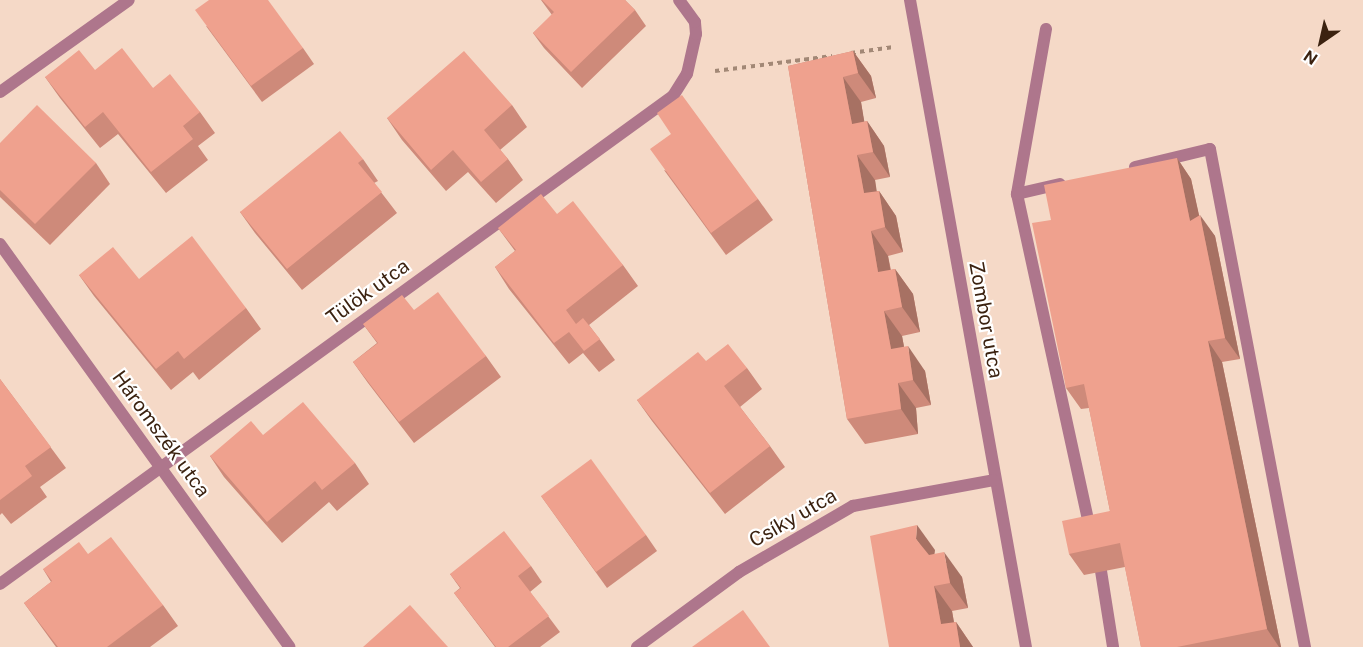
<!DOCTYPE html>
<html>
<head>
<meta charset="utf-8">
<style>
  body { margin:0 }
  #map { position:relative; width:1363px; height:647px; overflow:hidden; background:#f5d9c7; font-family:"Public Sans",sans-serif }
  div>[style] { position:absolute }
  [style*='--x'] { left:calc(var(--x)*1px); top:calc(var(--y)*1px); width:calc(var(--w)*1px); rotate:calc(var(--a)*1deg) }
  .path>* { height:4px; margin-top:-2px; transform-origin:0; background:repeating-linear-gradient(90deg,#a28876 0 4.5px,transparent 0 9px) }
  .service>* { height:12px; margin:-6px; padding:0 6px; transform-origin:6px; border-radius:6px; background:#ae768c }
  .minor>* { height:12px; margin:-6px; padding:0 6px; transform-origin:6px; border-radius:6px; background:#ae768c }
  .wall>* { inset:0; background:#ce8a7a }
  .shaded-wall>* { inset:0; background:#a77163 }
  .building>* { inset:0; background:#efa18e }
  span { translate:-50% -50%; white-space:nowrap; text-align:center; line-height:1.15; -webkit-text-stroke:4.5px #fff; paint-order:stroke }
  .street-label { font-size:20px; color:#3b2210 }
  .north { position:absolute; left:1291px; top:12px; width:60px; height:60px; -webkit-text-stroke:4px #fff; paint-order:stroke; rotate:214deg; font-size:16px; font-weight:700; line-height:24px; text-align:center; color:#3b2210 }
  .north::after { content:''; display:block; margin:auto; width:21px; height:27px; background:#3b2210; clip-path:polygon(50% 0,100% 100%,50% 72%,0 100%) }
</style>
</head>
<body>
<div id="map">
  <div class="path">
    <div style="--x:851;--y:53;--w:43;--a:-7.9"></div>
    <div style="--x:715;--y:71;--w:118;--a:-7.3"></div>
  </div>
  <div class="service">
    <div style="--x:1046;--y:29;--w:168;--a:100"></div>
    <div style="--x:1017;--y:194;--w:344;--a:77.7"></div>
    <div style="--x:1135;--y:167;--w:77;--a:-13.5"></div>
    <div style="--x:1210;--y:149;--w:507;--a:79.2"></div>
    <div style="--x:1017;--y:194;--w:44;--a:-13.1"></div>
    <div style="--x:1101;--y:571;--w:77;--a:81"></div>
  </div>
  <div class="minor">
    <div style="--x:910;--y:0;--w:657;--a:79.84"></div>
    <div style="--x:0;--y:92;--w:158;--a:-35.5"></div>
    <div style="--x:0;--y:244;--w:496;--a:54.3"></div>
    <div style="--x:0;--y:584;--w:831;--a:-35.95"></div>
    <div style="--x:673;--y:96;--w:26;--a:-58"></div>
    <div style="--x:687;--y:74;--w:41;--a:-77.3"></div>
    <div style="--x:696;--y:34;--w:12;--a:-95"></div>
    <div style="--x:695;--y:22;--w:27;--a:-126"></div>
    <div style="--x:637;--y:647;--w:127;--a:-36.3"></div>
    <div style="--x:739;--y:572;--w:132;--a:-30.1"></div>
    <div style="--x:853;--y:506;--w:143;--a:-10.4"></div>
  </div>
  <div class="wall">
    <div style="clip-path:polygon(541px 0,625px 0,635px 10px,646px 26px,582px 88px,544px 48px,533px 33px,552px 15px)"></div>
    <div style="clip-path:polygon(206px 26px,303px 48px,314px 64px,262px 102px)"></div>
    <div style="clip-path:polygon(853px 51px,871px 76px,876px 98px,861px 102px,864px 122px,867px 121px,884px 146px,890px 177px,875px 180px,876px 191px,879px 191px,896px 216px,903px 252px,888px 256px,891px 270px,895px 269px,913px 294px,920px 332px,902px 336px,904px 347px,925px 371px,931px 405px,916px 408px,918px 434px,865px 444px,847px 419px,788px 66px)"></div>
    <div style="clip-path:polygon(95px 70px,153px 88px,200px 112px,215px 133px,198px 146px,208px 160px,166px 193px,118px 134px,100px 148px,60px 98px,45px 77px)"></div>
    <div style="clip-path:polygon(512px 105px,527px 127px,500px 150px,508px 159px,523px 180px,496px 203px,468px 172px,446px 191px,402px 140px,387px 118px)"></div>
    <div style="clip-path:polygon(0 143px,96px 163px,110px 184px,50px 245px,0 197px)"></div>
    <div style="clip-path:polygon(1177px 158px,1191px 179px,1199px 216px,1215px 236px,1240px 359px,1222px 362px,1281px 647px,1141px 647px,1125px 567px,1084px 575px,1069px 554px,1110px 511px,1089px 408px,1081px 409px,1066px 388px,1051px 220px)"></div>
    <div style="clip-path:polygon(363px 159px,378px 181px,374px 183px,397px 213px,302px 290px,255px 233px,240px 212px)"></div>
    <div style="clip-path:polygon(664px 170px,758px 199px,773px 220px,726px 255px)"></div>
    <div style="clip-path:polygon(557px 214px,623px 265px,638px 286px,589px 325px,615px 360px,599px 372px,583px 353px,569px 364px,509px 289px,495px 267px,515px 251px,498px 228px)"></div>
    <div style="clip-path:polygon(79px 275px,139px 279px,246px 308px,261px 329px,199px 380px,193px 372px,171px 390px,94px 296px)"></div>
    <div style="clip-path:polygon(414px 310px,486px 356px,501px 377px,414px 443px,368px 383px,353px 362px,377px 343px,363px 324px)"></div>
    <div style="clip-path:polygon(706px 361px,747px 368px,762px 389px,740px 407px,770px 446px,785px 467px,725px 514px,652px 421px,637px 400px)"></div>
    <div style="clip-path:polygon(0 379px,66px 468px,40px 487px,47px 497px,11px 524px,2px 513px,0 515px)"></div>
    <div style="clip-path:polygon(263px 435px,355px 463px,369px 484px,337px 511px,329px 502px,282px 543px,224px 477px,210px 456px)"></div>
    <div style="clip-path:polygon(541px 496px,646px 535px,657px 551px,607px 588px)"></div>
    <div style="clip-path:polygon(935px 550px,934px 554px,962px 577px,968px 608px,952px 611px,954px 622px,956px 622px,973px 647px,889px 647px)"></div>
    <div style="clip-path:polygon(531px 566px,542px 582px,530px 592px,560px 632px,540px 647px,495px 647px,454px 593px,460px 588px,450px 574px)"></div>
    <div style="clip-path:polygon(43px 569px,163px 605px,178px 626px,150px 647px,56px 647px,24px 603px,51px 582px)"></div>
  </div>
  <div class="shaded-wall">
    <div style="clip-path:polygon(853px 51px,871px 76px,876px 98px,858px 73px)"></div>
    <div style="clip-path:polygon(843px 77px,861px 102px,869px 149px,852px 124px)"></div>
    <div style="clip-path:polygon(867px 121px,884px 146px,890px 177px,873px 152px)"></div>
    <div style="clip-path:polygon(857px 155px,875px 180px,881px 218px,864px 193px)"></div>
    <div style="clip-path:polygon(1177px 158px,1191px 179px,1205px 242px,1190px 221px)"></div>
    <div style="clip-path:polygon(879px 191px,896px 216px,903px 252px,885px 227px)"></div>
    <div style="clip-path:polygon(1200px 215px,1215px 236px,1240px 359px,1225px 338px)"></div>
    <div style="clip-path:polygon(871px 231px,888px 256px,895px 297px,878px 272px)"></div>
    <div style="clip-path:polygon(895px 269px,913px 294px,920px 332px,902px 307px)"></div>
    <div style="clip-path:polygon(884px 311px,902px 336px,909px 374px,891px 349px)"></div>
    <div style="clip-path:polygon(1208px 341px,1222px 362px,1281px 647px,1279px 647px,1267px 629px)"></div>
    <div style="clip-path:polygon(908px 346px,925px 371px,931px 405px,913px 380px)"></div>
    <div style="clip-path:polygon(898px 383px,916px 408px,918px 434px,901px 409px)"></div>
    <div style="clip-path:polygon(917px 525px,935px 550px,933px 564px,916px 539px)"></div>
    <div style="clip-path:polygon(944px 552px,962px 577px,968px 608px,950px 583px)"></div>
    <div style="clip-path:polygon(934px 586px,952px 611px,958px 647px,941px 624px)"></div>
    <div style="clip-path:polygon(956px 622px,973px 647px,960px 647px)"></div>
  </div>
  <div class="building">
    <div style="clip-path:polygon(209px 0,268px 0,303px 48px,251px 86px,195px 10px)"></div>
    <div style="clip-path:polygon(542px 0,625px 0,635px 10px,571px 72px,533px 33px,554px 12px)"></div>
    <div style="clip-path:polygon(122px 48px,153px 88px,170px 74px,200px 112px,183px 126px,193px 139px,151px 172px,103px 112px,85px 127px,45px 77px,79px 50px,95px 70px)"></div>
    <div style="clip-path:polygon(464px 51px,512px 105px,484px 130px,508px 159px,481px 182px,453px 150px,431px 170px,387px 118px)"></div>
    <div style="clip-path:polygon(853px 51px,858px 73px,843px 77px,852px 124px,867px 121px,873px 152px,857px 155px,864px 193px,879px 191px,885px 227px,871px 231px,878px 272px,895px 269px,902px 307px,884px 311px,891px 349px,908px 346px,913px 380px,898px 383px,901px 409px,847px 419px,788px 66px)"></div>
    <div style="clip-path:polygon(682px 95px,758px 199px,711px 233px,650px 149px,671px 134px,657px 113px)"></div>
    <div style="clip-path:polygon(37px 105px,96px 163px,35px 224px,0 190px,0 143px)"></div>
    <div style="clip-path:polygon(340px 131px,363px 159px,358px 163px,382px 192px,287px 269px,240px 212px)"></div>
    <div style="clip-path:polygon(1177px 158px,1190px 221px,1200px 215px,1225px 338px,1208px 341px,1267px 629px,1177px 647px,1141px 647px,1120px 543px,1069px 554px,1062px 521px,1110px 511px,1084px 384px,1066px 388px,1032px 223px,1051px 220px,1044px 185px)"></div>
    <div style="clip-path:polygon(541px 194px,557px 214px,573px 201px,623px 265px,566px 310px,576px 324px,583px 318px,600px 339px,584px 351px,569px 332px,554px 343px,495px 267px,516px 250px,498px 228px)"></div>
    <div style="clip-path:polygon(192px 236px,246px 308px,184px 359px,178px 351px,156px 369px,79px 275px,113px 247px,139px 279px)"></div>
    <div style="clip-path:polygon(438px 292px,486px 356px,399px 422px,353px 362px,378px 343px,363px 324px,402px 295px,414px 310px)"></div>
    <div style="clip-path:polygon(728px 344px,747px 368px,724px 386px,770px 446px,710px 493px,637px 400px,698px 352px,706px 361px)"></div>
    <div style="clip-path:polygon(0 379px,51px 447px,25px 466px,32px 476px,0 500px)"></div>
    <div style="clip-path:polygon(303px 402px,355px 463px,322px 490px,315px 481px,267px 522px,210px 456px,251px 421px,263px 435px)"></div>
    <div style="clip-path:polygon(591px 459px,646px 535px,596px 572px,541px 496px)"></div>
    <div style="clip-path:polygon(917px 525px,916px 539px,929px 555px,944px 552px,950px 583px,934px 586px,941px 624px,956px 622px,960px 647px,889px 647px,870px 536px)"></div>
    <div style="clip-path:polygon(504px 531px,531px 566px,518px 576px,549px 616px,508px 647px,496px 647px,454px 593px,461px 588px,450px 574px)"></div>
    <div style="clip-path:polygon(111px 537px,163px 605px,107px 647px,58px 647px,24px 603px,52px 581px,43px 569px,79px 542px,88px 554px)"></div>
    <div style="clip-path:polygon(410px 605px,448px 647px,363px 647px)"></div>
    <div style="clip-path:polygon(743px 610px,770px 647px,692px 647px)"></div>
  </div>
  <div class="street-label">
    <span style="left:368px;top:292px;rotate:-36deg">Tülök utca</span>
    <span style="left:986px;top:320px;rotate:80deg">Zombor utca</span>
    <span style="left:161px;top:434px;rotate:54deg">Háromszék utca</span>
    <span style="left:793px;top:518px;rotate:-30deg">Csíky utca</span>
  </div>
  <div class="north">N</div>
</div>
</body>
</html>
